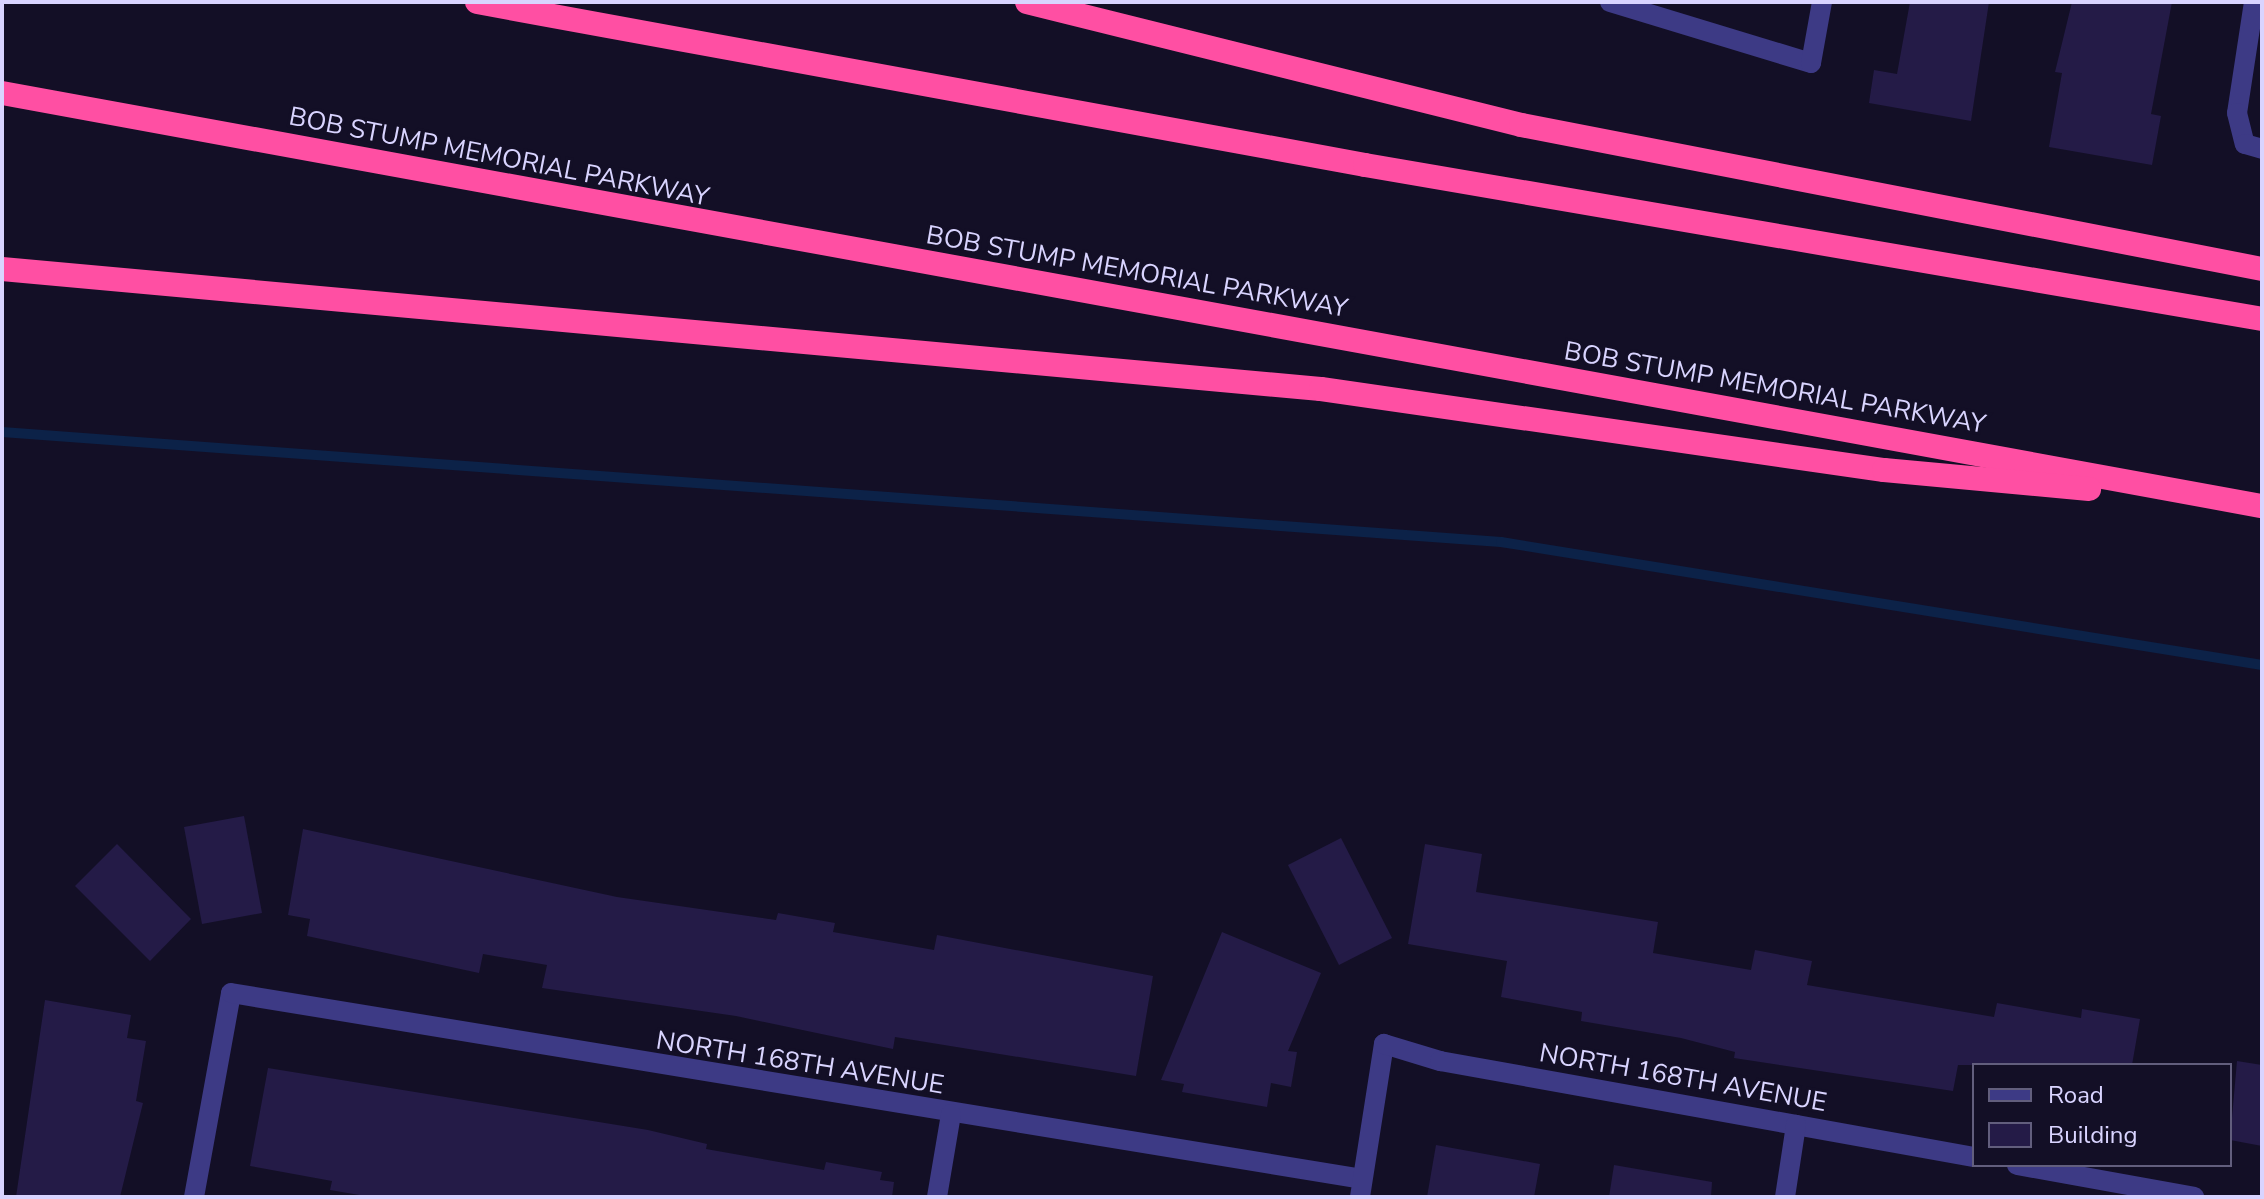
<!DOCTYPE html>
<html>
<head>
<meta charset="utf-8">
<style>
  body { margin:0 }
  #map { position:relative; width:2264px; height:1199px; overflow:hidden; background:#130f26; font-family:"Nunito Sans",sans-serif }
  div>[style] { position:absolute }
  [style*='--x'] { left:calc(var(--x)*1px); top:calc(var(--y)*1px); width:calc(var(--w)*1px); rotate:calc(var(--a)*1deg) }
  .stream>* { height:10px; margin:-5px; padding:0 5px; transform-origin:5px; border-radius:5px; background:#0c2248 }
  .building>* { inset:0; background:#241b47 }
  .minor>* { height:20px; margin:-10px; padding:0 10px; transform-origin:10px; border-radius:10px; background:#3d3a85 }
  .motorway>* { height:24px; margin:-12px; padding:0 12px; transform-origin:12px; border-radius:12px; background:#ff4fa3 }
  span { translate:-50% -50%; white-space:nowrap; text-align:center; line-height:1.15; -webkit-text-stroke:6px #130f26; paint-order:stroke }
  .street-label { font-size:26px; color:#d9d4ff }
  .frame { position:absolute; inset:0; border:4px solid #d9d4ff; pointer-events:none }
  .legend { position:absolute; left:1972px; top:1063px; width:260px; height:104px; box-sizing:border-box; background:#130f26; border:2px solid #625e7d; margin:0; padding:10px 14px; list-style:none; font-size:24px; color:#d9d4ff }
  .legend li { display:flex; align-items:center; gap:16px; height:40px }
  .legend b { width:40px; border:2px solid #625e7d }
</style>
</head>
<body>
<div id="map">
  <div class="stream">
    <div style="--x:2;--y:432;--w:1503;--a:4.2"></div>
    <div style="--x:1501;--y:542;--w:771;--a:9.18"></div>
  </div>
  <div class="building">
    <div style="clip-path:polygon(1910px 2px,1989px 2px,1971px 121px,1869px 103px,1874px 70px,1897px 74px)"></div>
    <div style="clip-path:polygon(2072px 2px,2172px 2px,2151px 114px,2161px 116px,2152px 165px,2049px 147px,2062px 73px,2055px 72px)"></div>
    <div style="clip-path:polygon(244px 816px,262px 913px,202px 924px,184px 827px)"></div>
    <div style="clip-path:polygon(303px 829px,617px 897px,776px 920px,778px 913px,835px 923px,833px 932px,934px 950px,937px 935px,1153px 976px,1136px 1076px,895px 1037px,893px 1049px,736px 1016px,542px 988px,547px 965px,483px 954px,479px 973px,307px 936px,310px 919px,288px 915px)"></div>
    <div style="clip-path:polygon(1341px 838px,1392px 938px,1339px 965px,1288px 865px)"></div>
    <div style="clip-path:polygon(117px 844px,191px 919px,150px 961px,75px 886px)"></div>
    <div style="clip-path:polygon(1425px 844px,1482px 854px,1476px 892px,1658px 922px,1653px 953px,1751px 970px,1755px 950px,1812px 961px,1807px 985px,1994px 1017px,1997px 1003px,2081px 1018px,2082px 1009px,2140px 1019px,2132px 1065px,1958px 1065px,1953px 1091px,1734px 1058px,1735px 1052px,1681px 1038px,1581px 1021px,1582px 1012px,1501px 997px,1507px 961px,1408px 944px)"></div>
    <div style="clip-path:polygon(1222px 932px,1321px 973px,1288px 1051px,1297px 1052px,1291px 1087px,1271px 1083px,1267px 1107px,1182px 1092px,1184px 1084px,1161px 1080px)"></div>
    <div style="clip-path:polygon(45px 1000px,131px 1015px,127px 1038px,146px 1041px,136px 1101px,143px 1103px,120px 1197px,16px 1197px)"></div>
    <div style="clip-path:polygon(2237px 1061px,2262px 1065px,2262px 1146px,2230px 1140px)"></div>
    <div style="clip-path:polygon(268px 1068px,648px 1130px,707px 1144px,706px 1149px,824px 1170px,826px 1162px,882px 1172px,880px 1180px,894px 1182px,892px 1197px,371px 1197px,330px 1190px,332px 1181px,250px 1166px)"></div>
    <div style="clip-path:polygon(1436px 1145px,1540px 1164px,1534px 1197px,1427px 1197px)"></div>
    <div style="clip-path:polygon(1614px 1165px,1712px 1182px,1711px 1197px,1609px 1197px)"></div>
  </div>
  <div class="minor">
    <div style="--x:1610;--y:2;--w:210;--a:16.9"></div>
    <div style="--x:1811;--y:63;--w:62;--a:-79.8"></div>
    <div style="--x:2254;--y:2;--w:112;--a:98.7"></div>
    <div style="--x:2237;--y:113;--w:32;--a:76"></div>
    <div style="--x:2245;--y:144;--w:18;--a:16"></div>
    <div style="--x:2017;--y:1165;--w:180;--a:10.2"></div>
    <div style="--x:194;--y:1197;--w:207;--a:-79.7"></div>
    <div style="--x:231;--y:993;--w:1146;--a:9.34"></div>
    <div style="--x:937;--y:1197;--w:84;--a:-80.4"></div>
    <div style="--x:1360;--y:1197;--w:155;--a:-81.1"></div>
    <div style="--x:1384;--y:1044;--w:59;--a:16.9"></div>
    <div style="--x:1440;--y:1061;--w:543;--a:10.19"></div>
    <div style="--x:1785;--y:1197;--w:73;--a:-81.3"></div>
  </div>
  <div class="motorway">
    <div style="--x:477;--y:2;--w:903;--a:10.4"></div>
    <div style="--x:1365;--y:165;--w:910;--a:9.74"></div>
    <div style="--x:1027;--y:2;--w:509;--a:13.98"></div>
    <div style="--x:1521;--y:125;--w:755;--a:11"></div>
    <div style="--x:2;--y:93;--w:2297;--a:10.36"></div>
    <div style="--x:2;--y:269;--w:1324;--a:5.2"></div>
    <div style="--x:1321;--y:389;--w:569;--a:8.19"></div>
    <div style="--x:1884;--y:470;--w:206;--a:5.3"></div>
  </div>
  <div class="street-label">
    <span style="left:499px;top:157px;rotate:11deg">BOB STUMP MEMORIAL PARKWAY</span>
    <span style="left:1137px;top:272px;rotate:10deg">BOB STUMP MEMORIAL PARKWAY</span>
    <span style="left:1775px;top:388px;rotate:10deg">BOB STUMP MEMORIAL PARKWAY</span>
    <span style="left:800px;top:1063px;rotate:9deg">NORTH 168TH AVENUE</span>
    <span style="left:1683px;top:1078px;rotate:10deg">NORTH 168TH AVENUE</span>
  </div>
  <div class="frame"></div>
  <ul class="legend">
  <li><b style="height:10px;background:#3d3a85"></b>Road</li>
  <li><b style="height:22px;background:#241b47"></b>Building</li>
  </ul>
</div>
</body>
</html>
